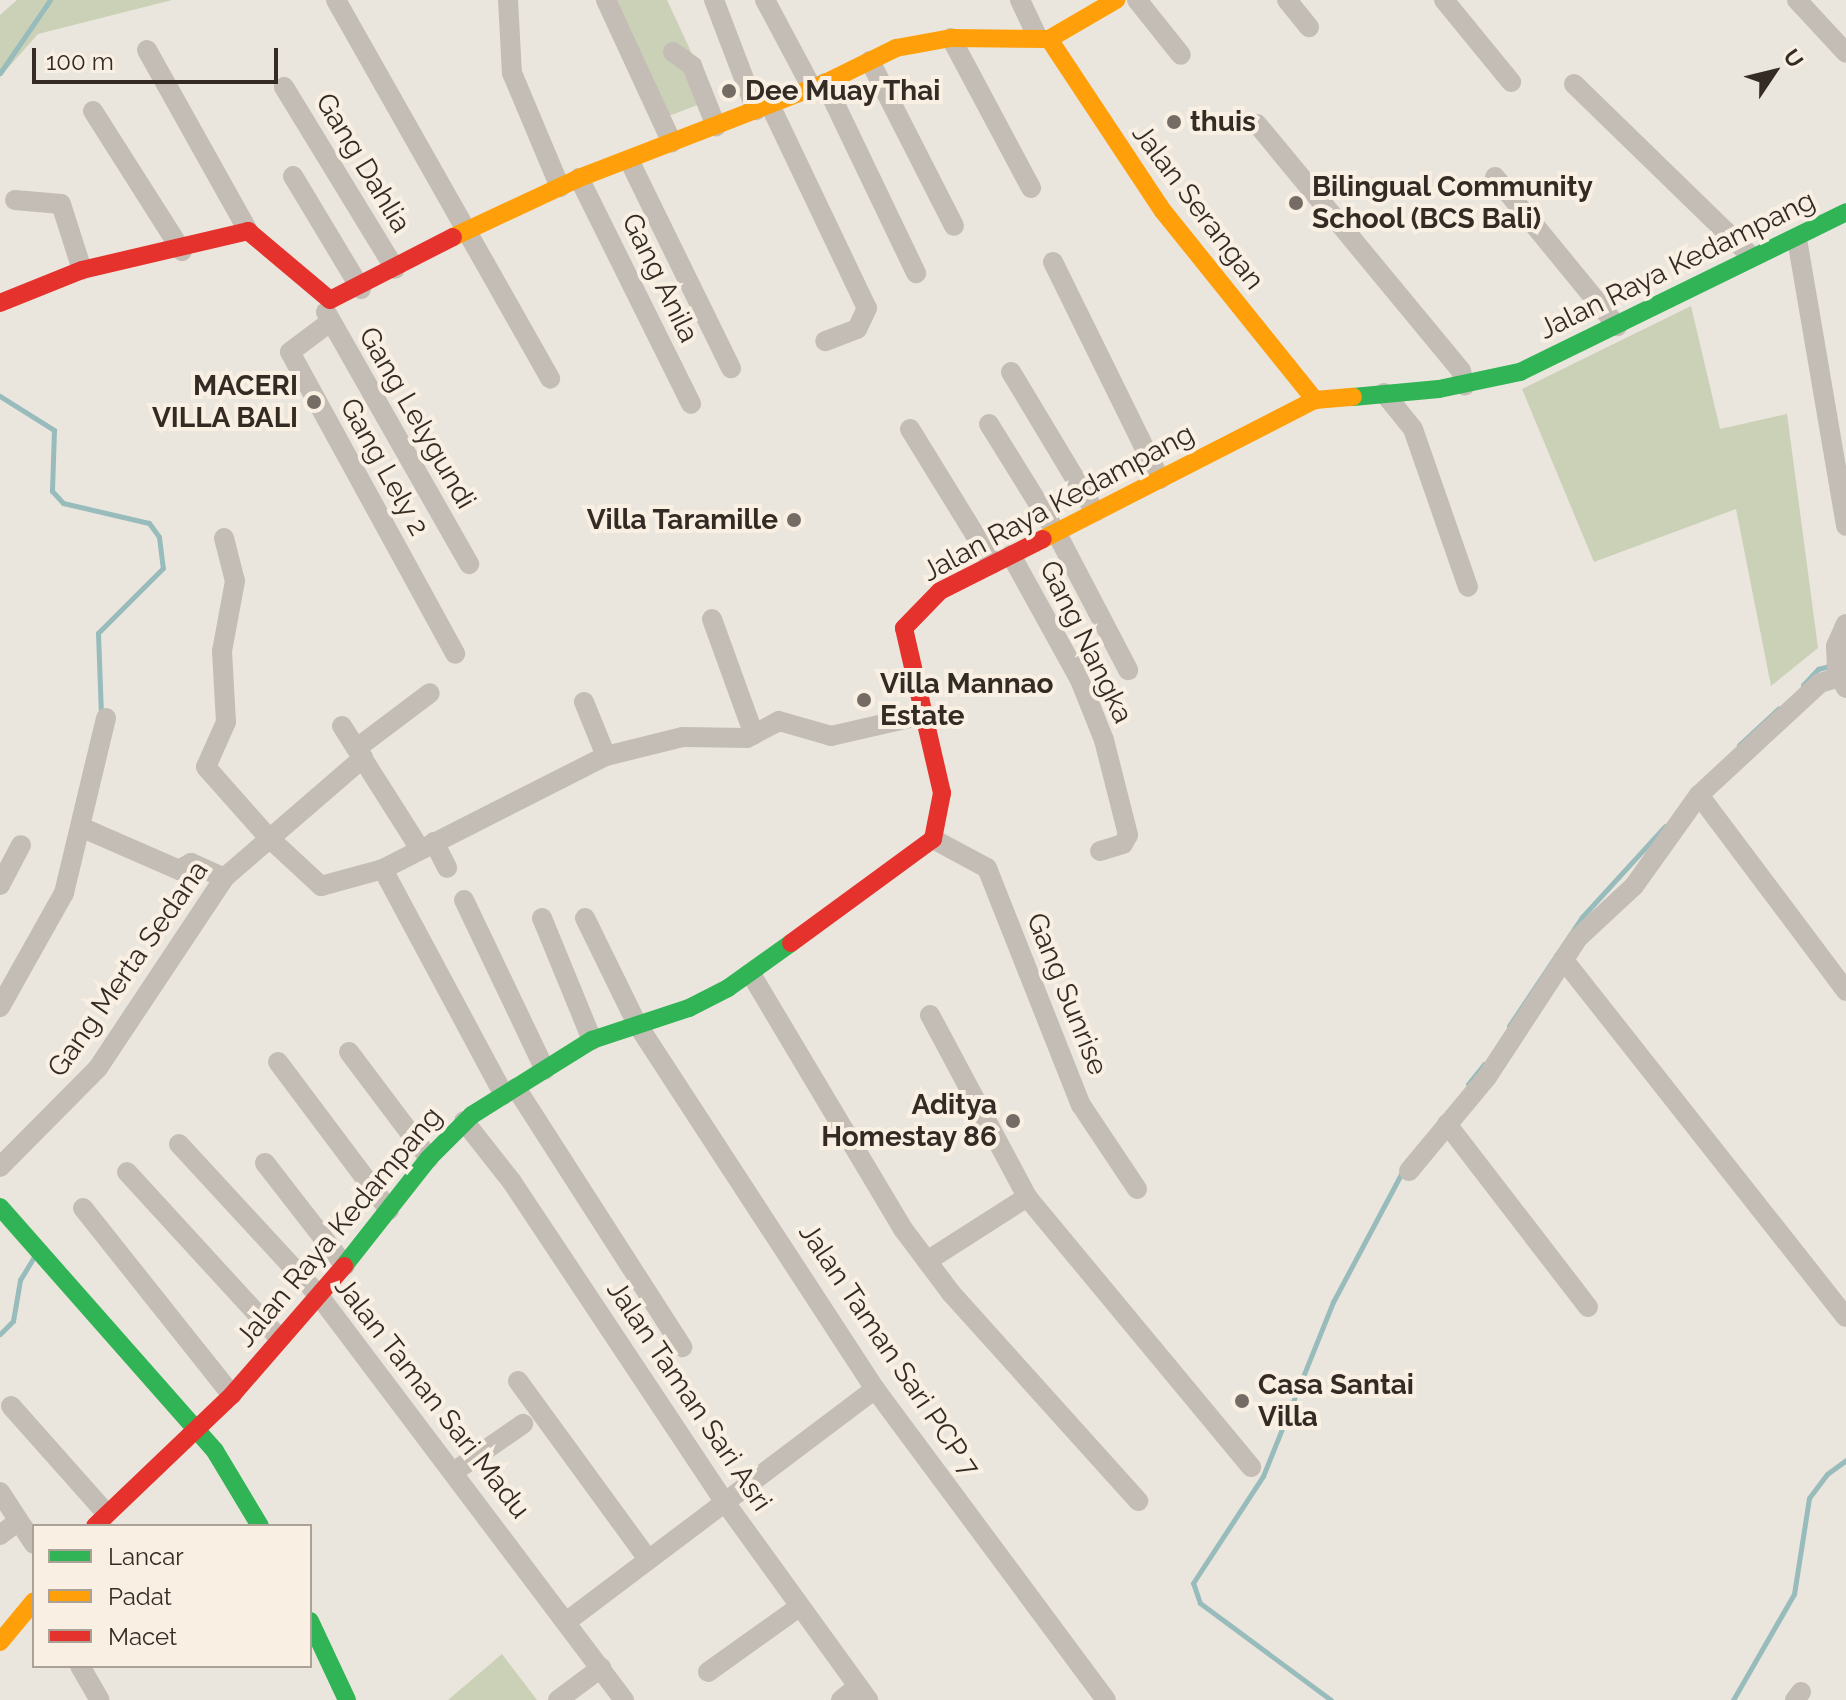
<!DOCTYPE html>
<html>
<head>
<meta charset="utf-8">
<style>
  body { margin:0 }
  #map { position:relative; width:1846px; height:1700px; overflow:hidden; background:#ebe6dd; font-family:Raleway,sans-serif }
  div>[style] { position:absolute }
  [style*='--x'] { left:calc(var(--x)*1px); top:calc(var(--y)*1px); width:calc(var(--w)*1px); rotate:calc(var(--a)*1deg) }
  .green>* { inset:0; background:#cad1b6 }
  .stream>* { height:5px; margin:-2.5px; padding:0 2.5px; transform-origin:2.5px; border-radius:2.5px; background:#98bbbc }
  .street>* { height:20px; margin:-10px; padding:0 10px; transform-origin:10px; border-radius:10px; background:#c4bdb6 }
  .fast>* { height:18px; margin:-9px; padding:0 9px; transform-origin:9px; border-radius:9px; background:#30b455 }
  .slow>* { height:18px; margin:-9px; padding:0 9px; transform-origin:9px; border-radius:9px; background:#ff9f0a }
  .jam>* { height:18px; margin:-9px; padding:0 9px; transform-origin:9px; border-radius:9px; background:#e5322d }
  .dots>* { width:22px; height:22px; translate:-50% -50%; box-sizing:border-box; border:4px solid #f9f0e3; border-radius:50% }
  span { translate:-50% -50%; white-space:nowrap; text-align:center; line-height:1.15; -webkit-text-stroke:8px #f9f0e3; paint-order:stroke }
  .poi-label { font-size:28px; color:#342b25; font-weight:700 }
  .left { translate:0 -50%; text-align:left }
  .right { translate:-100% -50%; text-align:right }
  .street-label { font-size:28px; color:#342b25 }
  .legend { position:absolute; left:32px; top:1524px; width:280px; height:144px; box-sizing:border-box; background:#f9f0e3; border:2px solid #aaa197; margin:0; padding:10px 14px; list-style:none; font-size:24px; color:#342b25 }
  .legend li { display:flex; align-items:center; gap:16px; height:40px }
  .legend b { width:40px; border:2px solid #aaa197 }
  .north { position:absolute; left:1734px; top:32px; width:80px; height:80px; -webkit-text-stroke:6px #f9f0e3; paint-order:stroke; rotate:55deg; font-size:22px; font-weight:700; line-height:32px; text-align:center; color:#342b25 }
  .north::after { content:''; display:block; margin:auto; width:28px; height:36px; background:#342b25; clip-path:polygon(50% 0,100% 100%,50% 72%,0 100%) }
  .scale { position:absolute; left:32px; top:48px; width:246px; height:36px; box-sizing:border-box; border:4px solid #342b25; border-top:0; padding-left:10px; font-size:24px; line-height:28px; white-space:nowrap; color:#342b25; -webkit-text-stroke:6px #f9f0e3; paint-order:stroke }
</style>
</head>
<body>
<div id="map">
  <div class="green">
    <div style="clip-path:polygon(17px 0,172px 0,38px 34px,0 77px,0 15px)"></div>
    <div style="clip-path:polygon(602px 0,667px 0,713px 99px,661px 119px)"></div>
    <div style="clip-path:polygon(1691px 306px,1720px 429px,1787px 414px,1818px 648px,1771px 686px,1736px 509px,1594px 562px,1522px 389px)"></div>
    <div style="clip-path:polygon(502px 1654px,537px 1700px,448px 1700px)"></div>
  </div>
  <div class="stream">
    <div style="--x:0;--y:73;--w:88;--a:-55.6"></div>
    <div style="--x:0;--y:396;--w:64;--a:32.2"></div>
    <div style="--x:54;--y:430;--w:61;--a:91.9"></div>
    <div style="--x:52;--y:491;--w:16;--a:47"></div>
    <div style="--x:63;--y:503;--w:88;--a:13.1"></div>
    <div style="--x:149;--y:523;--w:17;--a:54"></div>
    <div style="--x:159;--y:537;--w:31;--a:83"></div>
    <div style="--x:163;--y:568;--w:92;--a:135"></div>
    <div style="--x:98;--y:633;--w:83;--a:87.9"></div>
    <div style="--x:1803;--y:685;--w:22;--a:-47"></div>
    <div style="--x:1818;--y:669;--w:16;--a:-15"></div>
    <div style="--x:1739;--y:745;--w:54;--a:-42.8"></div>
    <div style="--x:1509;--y:1026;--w:131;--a:-56.2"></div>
    <div style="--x:1582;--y:917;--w:123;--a:-47.6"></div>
    <div style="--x:1468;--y:1084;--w:26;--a:-51"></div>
    <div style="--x:0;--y:1334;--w:18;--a:-45"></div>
    <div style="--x:13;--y:1321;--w:42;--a:-80.3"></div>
    <div style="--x:20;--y:1280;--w:26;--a:-59"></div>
    <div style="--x:1331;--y:1700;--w:163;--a:-143.5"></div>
    <div style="--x:1200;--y:1603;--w:21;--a:-109"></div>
    <div style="--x:1193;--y:1583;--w:128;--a:-56.8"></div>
    <div style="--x:1263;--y:1476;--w:188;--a:-68.1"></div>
    <div style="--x:1333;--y:1302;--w:147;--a:-62"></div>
    <div style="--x:1733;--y:1700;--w:122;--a:-60.1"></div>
    <div style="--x:1794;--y:1594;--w:97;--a:-81.1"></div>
    <div style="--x:1809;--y:1498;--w:30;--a:-53"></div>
    <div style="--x:1827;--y:1474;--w:24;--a:-36"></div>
  </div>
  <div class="street">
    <div style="--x:336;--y:0;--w:435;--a:60.5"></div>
    <div style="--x:508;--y:0;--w:73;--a:86.9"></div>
    <div style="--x:512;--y:73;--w:124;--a:67.2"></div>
    <div style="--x:606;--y:0;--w:157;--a:65.2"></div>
    <div style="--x:714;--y:0;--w:118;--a:69.1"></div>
    <div style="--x:765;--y:0;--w:100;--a:61.9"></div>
    <div style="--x:1020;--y:0;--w:42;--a:64.7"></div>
    <div style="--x:1137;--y:0;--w:70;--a:51.3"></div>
    <div style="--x:1287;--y:0;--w:35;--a:51"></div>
    <div style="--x:1444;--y:0;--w:106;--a:50.7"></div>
    <div style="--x:1797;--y:0;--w:72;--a:47.2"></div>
    <div style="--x:951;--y:38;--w:170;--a:61.9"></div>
    <div style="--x:147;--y:50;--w:207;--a:60.8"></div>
    <div style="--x:673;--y:52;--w:24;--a:36"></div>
    <div style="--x:692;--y:66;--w:65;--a:68.2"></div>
    <div style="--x:870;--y:61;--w:185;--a:63"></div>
    <div style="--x:825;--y:83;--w:211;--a:64.4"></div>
    <div style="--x:1574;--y:84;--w:247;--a:44.2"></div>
    <div style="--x:284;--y:87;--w:213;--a:58.6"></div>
    <div style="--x:770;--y:105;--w:225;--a:64.5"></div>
    <div style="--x:867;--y:308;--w:23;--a:115"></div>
    <div style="--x:857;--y:329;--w:34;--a:159"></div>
    <div style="--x:93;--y:111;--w:166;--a:57.6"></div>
    <div style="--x:1257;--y:124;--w:320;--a:50.4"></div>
    <div style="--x:1461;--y:371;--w:15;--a:74"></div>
    <div style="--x:629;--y:160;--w:232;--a:63.9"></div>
    <div style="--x:293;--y:176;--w:132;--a:59"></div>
    <div style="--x:1495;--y:177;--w:193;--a:50.7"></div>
    <div style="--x:579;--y:178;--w:252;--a:63.6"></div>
    <div style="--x:15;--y:200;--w:46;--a:5"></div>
    <div style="--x:61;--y:204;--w:69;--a:72.3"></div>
    <div style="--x:1797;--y:239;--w:291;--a:80.3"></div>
    <div style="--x:1053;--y:262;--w:242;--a:63.8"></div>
    <div style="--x:326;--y:312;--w:290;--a:60.4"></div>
    <div style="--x:330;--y:322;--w:50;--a:143.1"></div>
    <div style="--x:290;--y:352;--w:344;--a:61.3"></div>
    <div style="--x:1011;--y:372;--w:163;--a:59"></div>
    <div style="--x:1384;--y:393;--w:46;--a:51.1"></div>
    <div style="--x:1413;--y:429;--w:167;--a:70.8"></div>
    <div style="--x:989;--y:424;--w:127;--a:58.2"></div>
    <div style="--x:1056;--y:532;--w:156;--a:62.4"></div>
    <div style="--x:910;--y:429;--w:158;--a:58.4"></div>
    <div style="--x:224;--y:538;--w:44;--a:75.7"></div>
    <div style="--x:235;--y:581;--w:71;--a:100.5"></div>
    <div style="--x:222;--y:651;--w:71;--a:86.8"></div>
    <div style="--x:226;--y:722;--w:49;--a:114"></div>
    <div style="--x:206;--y:767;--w:92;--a:48.5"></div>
    <div style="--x:267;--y:836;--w:74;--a:42.8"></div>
    <div style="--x:321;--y:886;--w:64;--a:-15.3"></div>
    <div style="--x:383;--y:869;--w:250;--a:-26.9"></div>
    <div style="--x:606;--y:756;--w:79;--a:-13.9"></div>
    <div style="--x:683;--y:737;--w:64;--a:0.9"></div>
    <div style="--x:747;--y:738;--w:36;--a:-28"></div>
    <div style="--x:779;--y:721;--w:54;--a:16.1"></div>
    <div style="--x:831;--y:736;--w:94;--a:-12.9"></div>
    <div style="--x:1011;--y:555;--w:143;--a:61.1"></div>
    <div style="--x:1080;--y:680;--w:65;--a:68.2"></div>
    <div style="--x:1104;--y:740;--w:98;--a:75.8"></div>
    <div style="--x:1128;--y:835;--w:10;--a:119"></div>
    <div style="--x:1123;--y:844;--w:24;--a:163"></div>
    <div style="--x:712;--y:619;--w:123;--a:70.1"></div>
    <div style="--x:1846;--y:688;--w:18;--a:-119"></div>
    <div style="--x:1837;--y:672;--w:26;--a:-92"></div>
    <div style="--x:1836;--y:646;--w:24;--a:-66"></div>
    <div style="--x:584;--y:702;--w:58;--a:67.8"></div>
    <div style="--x:342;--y:726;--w:146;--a:57.6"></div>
    <div style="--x:357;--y:748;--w:91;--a:-37"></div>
    <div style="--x:1699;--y:795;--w:245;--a:53.1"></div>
    <div style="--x:83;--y:828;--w:105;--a:23.6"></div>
    <div style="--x:179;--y:870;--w:14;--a:-30"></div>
    <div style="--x:191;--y:863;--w:36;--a:24"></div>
    <div style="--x:933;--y:839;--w:61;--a:28.2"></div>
    <div style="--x:987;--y:868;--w:255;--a:68.4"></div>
    <div style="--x:1081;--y:1105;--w:101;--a:56.3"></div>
    <div style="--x:434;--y:842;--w:29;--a:63"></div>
    <div style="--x:387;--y:877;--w:247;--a:61.8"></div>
    <div style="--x:0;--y:885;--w:45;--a:-62.3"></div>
    <div style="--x:464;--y:900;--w:188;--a:64.5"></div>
    <div style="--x:542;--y:918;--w:132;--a:67.7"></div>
    <div style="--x:585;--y:918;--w:118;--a:63.9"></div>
    <div style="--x:637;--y:1024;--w:436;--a:56.9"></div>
    <div style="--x:875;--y:1389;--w:387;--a:53.4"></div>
    <div style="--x:1563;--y:959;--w:456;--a:51.7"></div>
    <div style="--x:751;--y:974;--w:297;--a:59.2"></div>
    <div style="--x:903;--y:1229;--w:80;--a:53.1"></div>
    <div style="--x:951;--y:1293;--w:280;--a:48"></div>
    <div style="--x:0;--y:1007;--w:131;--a:-60.7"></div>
    <div style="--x:64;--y:893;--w:180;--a:-76.5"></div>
    <div style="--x:930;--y:1015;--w:206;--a:61.9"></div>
    <div style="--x:1027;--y:1197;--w:351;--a:50.3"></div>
    <div style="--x:349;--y:1052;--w:133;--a:53"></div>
    <div style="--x:278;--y:1062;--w:185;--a:53.1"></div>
    <div style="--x:516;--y:1088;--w:308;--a:57.3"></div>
    <div style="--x:464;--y:1121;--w:78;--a:51.8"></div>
    <div style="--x:512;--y:1182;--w:388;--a:56.4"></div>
    <div style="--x:727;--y:1505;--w:241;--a:54.1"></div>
    <div style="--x:1447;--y:1124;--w:231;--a:52.4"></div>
    <div style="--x:179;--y:1144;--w:208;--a:47.3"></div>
    <div style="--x:320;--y:1297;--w:505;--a:52.97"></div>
    <div style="--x:265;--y:1163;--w:130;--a:52.2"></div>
    <div style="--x:0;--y:1167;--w:139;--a:-45.3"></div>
    <div style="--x:98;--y:1068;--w:228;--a:-56.4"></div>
    <div style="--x:224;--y:878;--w:184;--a:-40.8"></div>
    <div style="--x:1409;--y:1171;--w:122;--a:-50.3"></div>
    <div style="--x:1487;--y:1077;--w:166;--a:-56.8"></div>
    <div style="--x:1578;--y:938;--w:76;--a:-42.9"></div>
    <div style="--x:1634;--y:886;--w:112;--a:-54.5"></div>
    <div style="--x:1699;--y:795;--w:165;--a:-42.8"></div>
    <div style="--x:1820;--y:683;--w:21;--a:-17"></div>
    <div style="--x:127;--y:1172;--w:226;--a:47.5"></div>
    <div style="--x:83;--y:1208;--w:239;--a:51.5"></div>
    <div style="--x:927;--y:1261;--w:119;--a:-32.6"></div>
    <div style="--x:518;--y:1381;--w:219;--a:53.9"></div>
    <div style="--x:11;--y:1406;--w:143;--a:48.4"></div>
    <div style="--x:455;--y:1471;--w:83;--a:-34.7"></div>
    <div style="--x:0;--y:1492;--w:62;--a:56.8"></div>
    <div style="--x:0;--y:1535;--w:21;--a:-37"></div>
    <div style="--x:566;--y:1622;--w:387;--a:-37"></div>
    <div style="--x:80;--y:1666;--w:39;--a:60"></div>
    <div style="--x:708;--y:1672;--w:112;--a:-35.5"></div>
    <div style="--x:558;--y:1700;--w:54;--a:-36.7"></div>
    <div style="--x:841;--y:1700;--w:22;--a:-39"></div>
    <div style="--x:1795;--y:1700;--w:10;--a:-53"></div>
  </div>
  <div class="fast">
    <div style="--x:1353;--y:397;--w:86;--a:-5.3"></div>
    <div style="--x:1439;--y:389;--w:83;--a:-11.9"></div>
    <div style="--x:1520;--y:372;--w:363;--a:-26.1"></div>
    <div style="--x:0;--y:1207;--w:325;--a:48.6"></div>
    <div style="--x:215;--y:1451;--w:87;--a:59"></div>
    <div style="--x:344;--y:1266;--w:137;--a:-51.8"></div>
    <div style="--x:429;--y:1158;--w:61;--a:-45"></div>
    <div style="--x:472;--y:1115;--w:142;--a:-32"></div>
    <div style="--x:592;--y:1040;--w:102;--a:-18.3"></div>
    <div style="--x:689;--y:1008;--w:44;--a:-27.1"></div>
    <div style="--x:728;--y:988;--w:77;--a:-35.5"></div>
    <div style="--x:310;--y:1621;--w:87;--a:64.9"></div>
  </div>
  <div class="slow">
    <div style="--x:1049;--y:39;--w:206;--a:56.5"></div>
    <div style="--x:1163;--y:211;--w:243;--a:51.2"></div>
    <div style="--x:453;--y:237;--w:139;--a:-25.1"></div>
    <div style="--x:579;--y:178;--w:264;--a:-21.1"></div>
    <div style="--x:825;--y:83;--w:79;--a:-26.2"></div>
    <div style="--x:896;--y:48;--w:56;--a:-10.3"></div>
    <div style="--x:951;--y:38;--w:98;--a:0.6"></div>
    <div style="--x:1049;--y:39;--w:78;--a:-30.2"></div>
    <div style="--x:1043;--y:539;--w:305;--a:-27.1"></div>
    <div style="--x:1315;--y:400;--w:38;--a:-5"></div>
    <div style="--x:0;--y:1642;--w:53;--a:-50.3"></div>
  </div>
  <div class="jam">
    <div style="--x:0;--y:303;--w:88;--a:-21.9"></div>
    <div style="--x:82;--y:270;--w:171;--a:-13.2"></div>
    <div style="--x:248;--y:231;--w:107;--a:40.1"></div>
    <div style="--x:330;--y:300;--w:138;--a:-27.1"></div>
    <div style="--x:791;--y:943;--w:176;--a:-36.2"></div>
    <div style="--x:933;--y:839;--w:47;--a:-78.9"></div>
    <div style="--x:942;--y:793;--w:169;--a:-103"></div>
    <div style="--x:904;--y:628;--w:52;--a:-45.8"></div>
    <div style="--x:940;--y:591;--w:115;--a:-26.8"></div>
    <div style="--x:95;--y:1526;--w:190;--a:-43.7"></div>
    <div style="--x:232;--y:1395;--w:171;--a:-49"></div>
  </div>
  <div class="dots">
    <div style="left:729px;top:91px;background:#746c65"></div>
    <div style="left:1174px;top:122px;background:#746c65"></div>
    <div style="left:1296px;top:203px;background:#746c65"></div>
    <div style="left:314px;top:402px;background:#746c65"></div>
    <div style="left:794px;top:520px;background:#746c65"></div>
    <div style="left:864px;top:700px;background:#746c65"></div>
    <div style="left:1013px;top:1121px;background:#746c65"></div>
    <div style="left:1242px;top:1401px;background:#746c65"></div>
  </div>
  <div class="poi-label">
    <span class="left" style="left:745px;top:91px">Dee Muay Thai</span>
    <span class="left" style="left:1190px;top:122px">thuis</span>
    <span class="left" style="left:1312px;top:203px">Bilingual Community<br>School (BCS Bali)</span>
    <span class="right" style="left:298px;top:402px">MACERI<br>VILLA BALI</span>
    <span class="right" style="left:778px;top:520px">Villa Taramille</span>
    <span class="left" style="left:880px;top:700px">Villa Mannao<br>Estate</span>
    <span class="right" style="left:997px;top:1121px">Aditya<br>Homestay 86</span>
    <span class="left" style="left:1258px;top:1401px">Casa Santai<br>Villa</span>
  </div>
  <div class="street-label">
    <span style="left:363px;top:163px;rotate:59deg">Gang Dahlia</span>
    <span style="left:1198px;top:207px;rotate:53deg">Jalan Serangan</span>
    <span style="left:1677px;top:265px;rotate:-26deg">Jalan Raya Kedampang</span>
    <span style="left:660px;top:278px;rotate:64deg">Gang Anila</span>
    <span style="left:417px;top:418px;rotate:60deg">Gang Lelygundi</span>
    <span style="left:384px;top:467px;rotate:61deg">Gang Lely 2</span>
    <span style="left:1058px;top:503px;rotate:-28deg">Jalan Raya Kedampang</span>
    <span style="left:1086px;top:642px;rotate:64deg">Gang Nangka</span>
    <span style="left:128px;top:969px;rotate:-55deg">Gang Merta Sedana</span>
    <span style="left:1067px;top:994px;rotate:68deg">Gang Sunrise</span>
    <span style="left:339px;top:1227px;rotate:-50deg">Jalan Raya Kedampang</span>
    <span style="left:889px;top:1350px;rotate:56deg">Jalan Taman Sari PCP 7</span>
    <span style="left:689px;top:1396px;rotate:56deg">Jalan Taman Sari Asri</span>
    <span style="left:432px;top:1398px;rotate:52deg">Jalan Taman Sari Madu</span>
  </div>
  <ul class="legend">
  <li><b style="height:10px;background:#30b455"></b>Lancar</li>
  <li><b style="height:10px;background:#ff9f0a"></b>Padat</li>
  <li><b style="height:10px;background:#e5322d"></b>Macet</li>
  </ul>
  <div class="north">U</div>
  <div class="scale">100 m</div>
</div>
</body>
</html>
